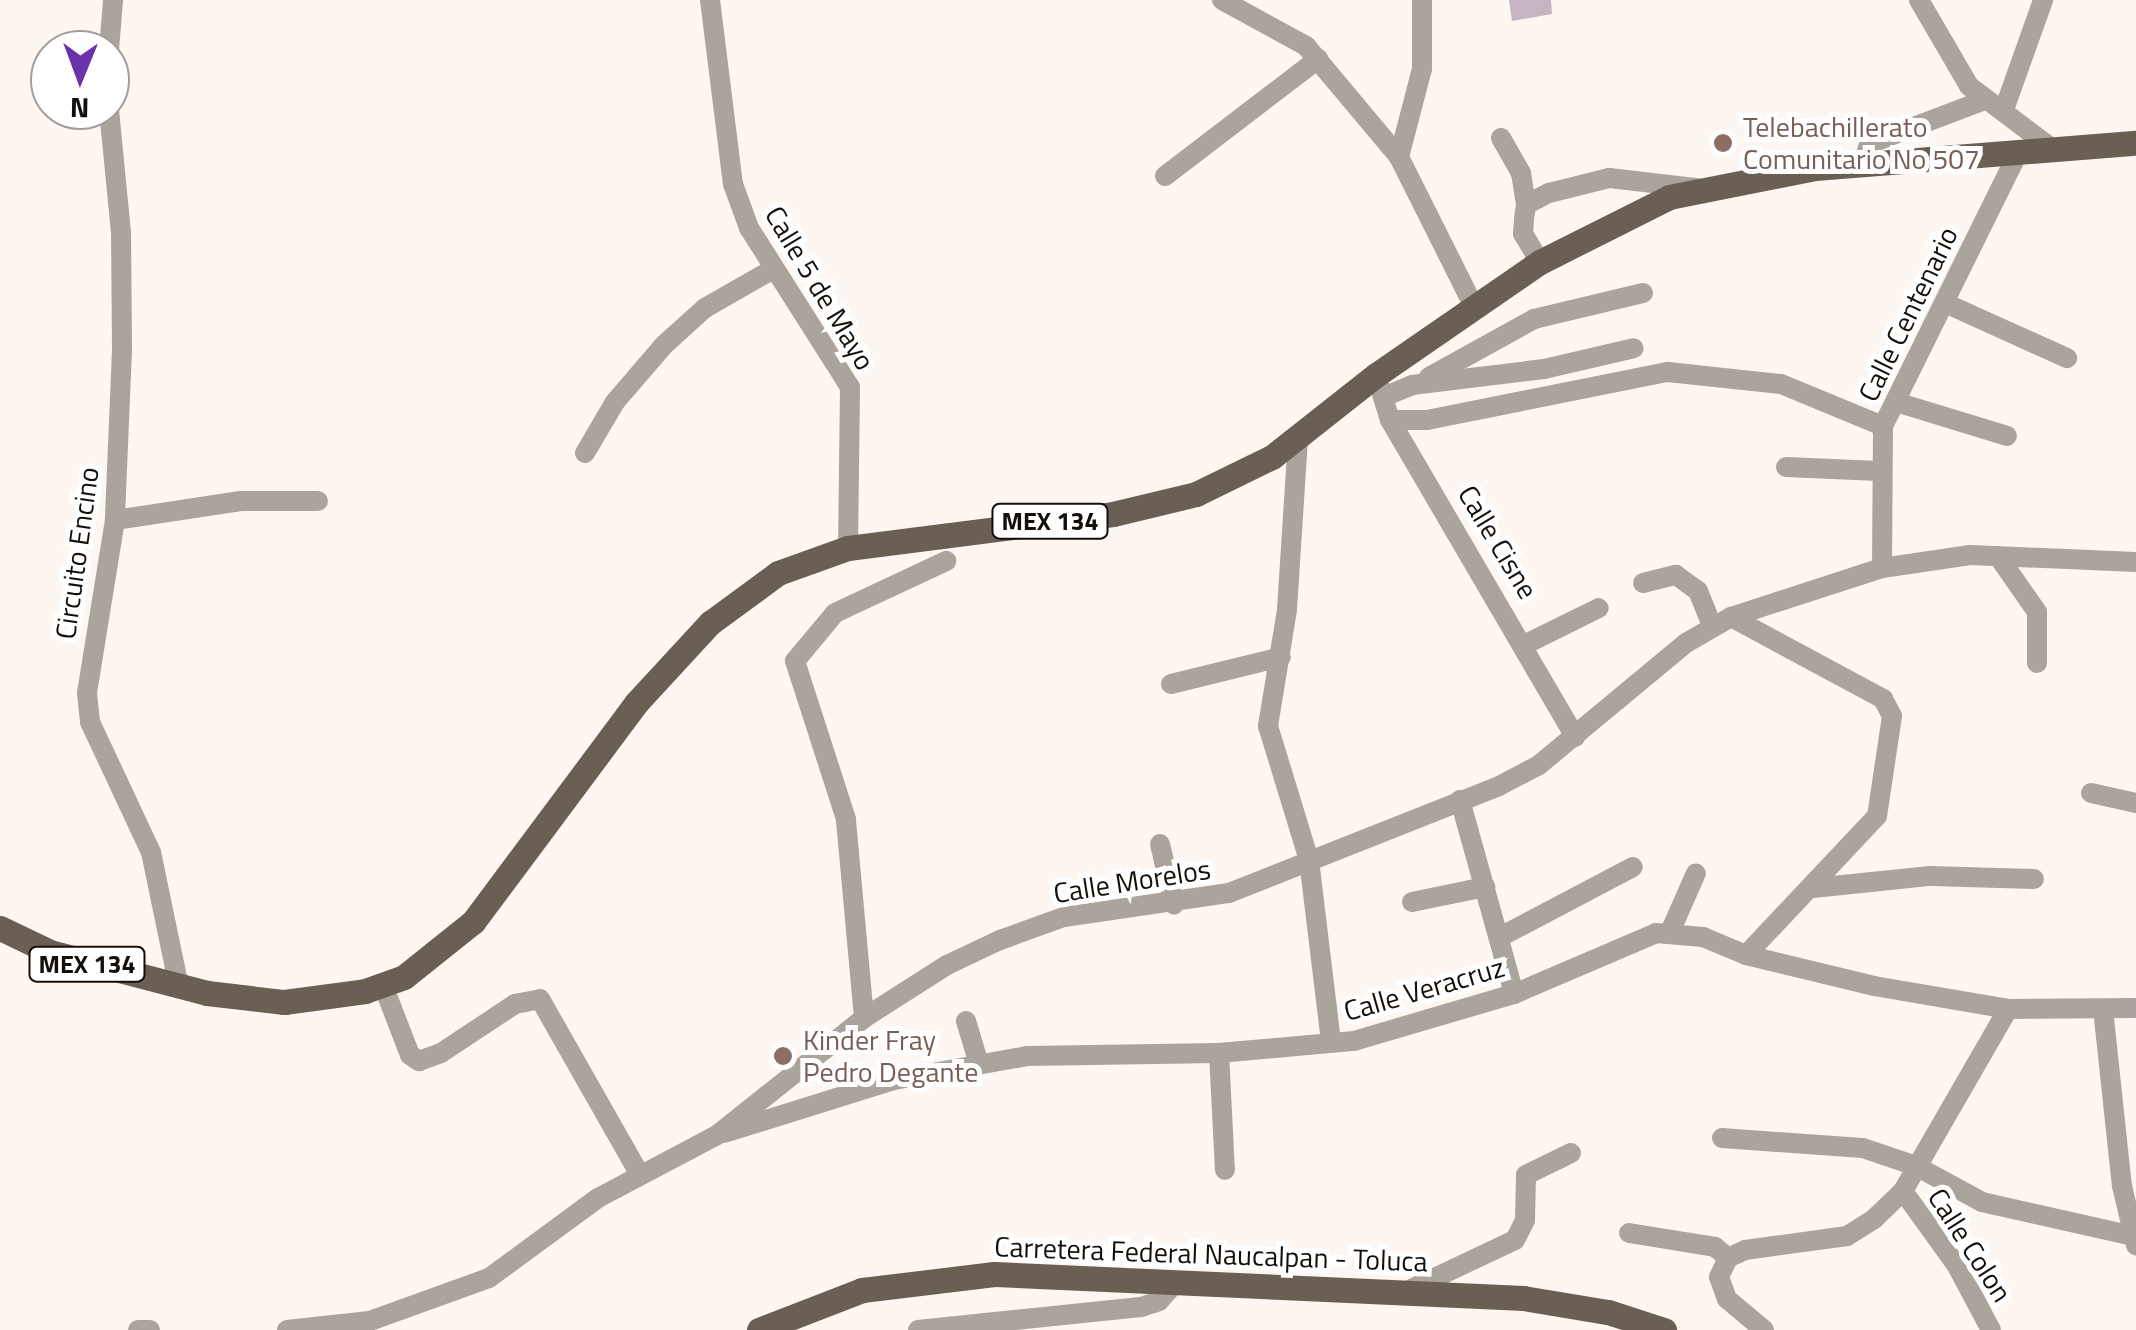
<!DOCTYPE html>
<html>
<head>
<meta charset="utf-8">
<style>
  body { margin:0 }
  #map { position:relative; width:2136px; height:1330px; overflow:hidden; background:#fdf6f1; font-family:"Titillium Web",sans-serif }
  div>[style] { position:absolute }
  [style*='--x'] { left:calc(var(--x)*1px); top:calc(var(--y)*1px); width:calc(var(--w)*1px); rotate:calc(var(--a)*1deg) }
  .building>* { inset:0; background:#c5b5c3 }
  .minor>* { height:20px; margin:-10px; padding:0 10px; transform-origin:10px; border-radius:10px; background:#aaa49d }
  .major>* { height:25px; margin:-12.5px; padding:0 12.5px; transform-origin:12.5px; border-radius:12.5px; background:#6a5f54 }
  .dots>* { width:28px; height:28px; translate:-50% -50%; box-sizing:border-box; border:5px solid #fff; border-radius:50% }
  span { translate:-50% -50%; white-space:nowrap; text-align:center; line-height:1.15; -webkit-text-stroke:10px #fff; paint-order:stroke }
  .shield-label span { padding:2px 8px; background:#fff; border:2px solid; border-radius:8px; -webkit-text-stroke-width:0 }
  .shield-label { font-size:25px; color:#140f0a; font-weight:700 }
  .education-label { font-size:28px; color:#785e54 }
  .left { translate:0 -50%; text-align:left }
  .street-label { font-size:28px; color:#140f0a }
  .north { position:absolute; left:30px; top:30px; width:100px; height:100px; box-sizing:border-box; background:#fff; border:2px solid #a19f9d; border-radius:50%; rotate:181deg; font-size:28px; font-weight:700; line-height:40px; text-align:center; color:#140f0a }
  .north::after { content:''; display:block; margin:auto; width:35px; height:45px; background:#6b33a9; clip-path:polygon(50% 0,100% 100%,50% 72%,0 100%) }
</style>
</head>
<body>
<div id="map">
  <div class="building">
    <div style="clip-path:polygon(1509px 0,1551px 0,1552px 14px,1512px 21px)"></div>
  </div>
  <div class="minor">
    <div style="--x:710;--y:0;--w:185;--a:82.9"></div>
    <div style="--x:733;--y:184;--w:47;--a:70"></div>
    <div style="--x:749;--y:228;--w:188;--a:57.6"></div>
    <div style="--x:850;--y:387;--w:161;--a:90.7"></div>
    <div style="--x:1222;--y:0;--w:96;--a:28.7"></div>
    <div style="--x:1306;--y:46;--w:145;--a:50"></div>
    <div style="--x:1399;--y:157;--w:168;--a:63.4"></div>
    <div style="--x:1919;--y:0;--w:99;--a:59.8"></div>
    <div style="--x:1969;--y:86;--w:106;--a:37"></div>
    <div style="--x:109;--y:50;--w:50;--a:-85.4"></div>
    <div style="--x:2005;--y:107;--w:114;--a:-70.4"></div>
    <div style="--x:109;--y:110;--w:123;--a:84.4"></div>
    <div style="--x:121;--y:232;--w:118;--a:89.5"></div>
    <div style="--x:122;--y:350;--w:170;--a:92.4"></div>
    <div style="--x:115;--y:520;--w:175;--a:99.2"></div>
    <div style="--x:87;--y:693;--w:29;--a:84"></div>
    <div style="--x:90;--y:722;--w:144;--a:64.9"></div>
    <div style="--x:151;--y:852;--w:138;--a:78.3"></div>
    <div style="--x:1501;--y:138;--w:40;--a:60.3"></div>
    <div style="--x:1521;--y:173;--w:32;--a:81"></div>
    <div style="--x:1399;--y:157;--w:91;--a:-75.4"></div>
    <div style="--x:1422;--y:69;--w:69;--a:-90"></div>
    <div style="--x:1863;--y:164;--w:21;--a:-73"></div>
    <div style="--x:1869;--y:144;--w:124;--a:-20.8"></div>
    <div style="--x:1165;--y:176;--w:193;--a:-37.4"></div>
    <div style="--x:1540;--y:262;--w:33;--a:-121"></div>
    <div style="--x:1523;--y:234;--w:15;--a:-86"></div>
    <div style="--x:1524;--y:219;--w:14;--a:-82"></div>
    <div style="--x:1526;--y:205;--w:26;--a:-28"></div>
    <div style="--x:1549;--y:193;--w:62;--a:-14"></div>
    <div style="--x:1609;--y:178;--w:89;--a:6.5"></div>
    <div style="--x:1945;--y:303;--w:134;--a:24.3"></div>
    <div style="--x:1376;--y:375;--w:47;--a:72.7"></div>
    <div style="--x:1390;--y:420;--w:367;--a:59.7"></div>
    <div style="--x:1429;--y:377;--w:120;--a:-28.9"></div>
    <div style="--x:1534;--y:319;--w:112;--a:-13.4"></div>
    <div style="--x:1383;--y:397;--w:31;--a:-22"></div>
    <div style="--x:1412;--y:385;--w:133;--a:-6.9"></div>
    <div style="--x:1544;--y:369;--w:92;--a:-13.1"></div>
    <div style="--x:1896;--y:402;--w:116;--a:17"></div>
    <div style="--x:1390;--y:420;--w:37;--a:0"></div>
    <div style="--x:1427;--y:420;--w:246;--a:-11.3"></div>
    <div style="--x:1668;--y:372;--w:114;--a:6.1"></div>
    <div style="--x:1781;--y:384;--w:110;--a:22.4"></div>
    <div style="--x:1298;--y:439;--w:171;--a:93.7"></div>
    <div style="--x:1287;--y:610;--w:118;--a:99.3"></div>
    <div style="--x:1268;--y:726;--w:140;--a:73"></div>
    <div style="--x:1309;--y:860;--w:184;--a:83.1"></div>
    <div style="--x:585;--y:453;--w:59;--a:-59.5"></div>
    <div style="--x:615;--y:402;--w:75;--a:-49.3"></div>
    <div style="--x:664;--y:345;--w:55;--a:-42.1"></div>
    <div style="--x:705;--y:308;--w:78;--a:-29.8"></div>
    <div style="--x:1786;--y:467;--w:93;--a:2.5"></div>
    <div style="--x:115;--y:520;--w:127;--a:-8.6"></div>
    <div style="--x:241;--y:501;--w:77;--a:0"></div>
    <div style="--x:1998;--y:556;--w:68;--a:55.1"></div>
    <div style="--x:2037;--y:612;--w:51;--a:90"></div>
    <div style="--x:1882;--y:568;--w:142;--a:-89.6"></div>
    <div style="--x:1883;--y:426;--w:305;--a:-63.7"></div>
    <div style="--x:1643;--y:583;--w:34;--a:-14"></div>
    <div style="--x:1676;--y:575;--w:27;--a:36"></div>
    <div style="--x:1698;--y:591;--w:37;--a:68"></div>
    <div style="--x:1731;--y:617;--w:173;--a:28.3"></div>
    <div style="--x:1883;--y:699;--w:19;--a:62"></div>
    <div style="--x:1892;--y:716;--w:101;--a:98.5"></div>
    <div style="--x:1877;--y:816;--w:191;--a:133.3"></div>
    <div style="--x:1526;--y:644;--w:81;--a:-26.3"></div>
    <div style="--x:1171;--y:684;--w:113;--a:-13.8"></div>
    <div style="--x:2091;--y:793;--w:46;--a:12.5"></div>
    <div style="--x:1460;--y:800;--w:201;--a:74.4"></div>
    <div style="--x:1160;--y:844;--w:62;--a:76.9"></div>
    <div style="--x:1813;--y:888;--w:118;--a:-5.9"></div>
    <div style="--x:1930;--y:876;--w:104;--a:1.7"></div>
    <div style="--x:1412;--y:902;--w:75;--a:-11.6"></div>
    <div style="--x:1670;--y:932;--w:64;--a:-66.2"></div>
    <div style="--x:1500;--y:937;--w:150;--a:-27.8"></div>
    <div style="--x:383;--y:985;--w:75;--a:68.9"></div>
    <div style="--x:410;--y:1055;--w:11;--a:34"></div>
    <div style="--x:419;--y:1061;--w:23;--a:-20"></div>
    <div style="--x:441;--y:1053;--w:89;--a:-33.5"></div>
    <div style="--x:515;--y:1004;--w:25;--a:-11"></div>
    <div style="--x:540;--y:999;--w:200;--a:60.4"></div>
    <div style="--x:2103;--y:1009;--w:178;--a:83.9"></div>
    <div style="--x:2122;--y:1186;--w:61;--a:76.7"></div>
    <div style="--x:864;--y:1018;--w:200;--a:-95.2"></div>
    <div style="--x:846;--y:819;--w:166;--a:-107.9"></div>
    <div style="--x:795;--y:661;--w:62;--a:-50.2"></div>
    <div style="--x:835;--y:613;--w:123;--a:-25.1"></div>
    <div style="--x:966;--y:1021;--w:45;--a:73.2"></div>
    <div style="--x:1219;--y:1053;--w:117;--a:87.1"></div>
    <div style="--x:724;--y:1133;--w:178;--a:-17.3"></div>
    <div style="--x:894;--y:1080;--w:135;--a:-10.2"></div>
    <div style="--x:1027;--y:1056;--w:192;--a:-0.9"></div>
    <div style="--x:1219;--y:1053;--w:136;--a:-5.1"></div>
    <div style="--x:1354;--y:1041;--w:167;--a:-16.4"></div>
    <div style="--x:1514;--y:994;--w:155;--a:-23.2"></div>
    <div style="--x:1656;--y:933;--w:47;--a:4.9"></div>
    <div style="--x:1703;--y:937;--w:47;--a:22.7"></div>
    <div style="--x:1746;--y:955;--w:132;--a:13.6"></div>
    <div style="--x:1874;--y:986;--w:136;--a:9.7"></div>
    <div style="--x:2008;--y:1009;--w:128;--a:-0.4"></div>
    <div style="--x:1722;--y:1138;--w:141;--a:4.1"></div>
    <div style="--x:1863;--y:1148;--w:56;--a:18.8"></div>
    <div style="--x:1916;--y:1166;--w:75;--a:28.6"></div>
    <div style="--x:1982;--y:1202;--w:155;--a:12.7"></div>
    <div style="--x:1903;--y:1191;--w:92;--a:54.2"></div>
    <div style="--x:1957;--y:1266;--w:72;--a:62"></div>
    <div style="--x:1629;--y:1233;--w:87;--a:9.2"></div>
    <div style="--x:1715;--y:1247;--w:17;--a:40"></div>
    <div style="--x:1407;--y:1291;--w:119;--a:-25.3"></div>
    <div style="--x:1515;--y:1240;--w:22;--a:-63"></div>
    <div style="--x:1525;--y:1220;--w:45;--a:-88.7"></div>
    <div style="--x:1526;--y:1175;--w:50;--a:-26.1"></div>
    <div style="--x:138;--y:1330;--w:12;--a:0"></div>
    <div style="--x:287;--y:1330;--w:83;--a:-6.2"></div>
    <div style="--x:370;--y:1321;--w:127;--a:-19.9"></div>
    <div style="--x:489;--y:1278;--w:135;--a:-36.3"></div>
    <div style="--x:598;--y:1198;--w:135;--a:-27.9"></div>
    <div style="--x:717;--y:1135;--w:188;--a:-38.5"></div>
    <div style="--x:864;--y:1018;--w:98;--a:-32.6"></div>
    <div style="--x:947;--y:965;--w:59;--a:-25.3"></div>
    <div style="--x:1000;--y:940;--w:68;--a:-19.8"></div>
    <div style="--x:1064;--y:917;--w:167;--a:-8.3"></div>
    <div style="--x:1229;--y:893;--w:290;--a:-21.6"></div>
    <div style="--x:1499;--y:786;--w:45;--a:-27.7"></div>
    <div style="--x:1539;--y:765;--w:191;--a:-39.7"></div>
    <div style="--x:1686;--y:643;--w:52;--a:-30"></div>
    <div style="--x:1731;--y:617;--w:159;--a:-18"></div>
    <div style="--x:1882;--y:568;--w:89;--a:-8.4"></div>
    <div style="--x:1970;--y:555;--w:166;--a:2.4"></div>
    <div style="--x:918;--y:1330;--w:224;--a:-5.9"></div>
    <div style="--x:1141;--y:1307;--w:19;--a:-18"></div>
    <div style="--x:1159;--y:1301;--w:24;--a:-48"></div>
    <div style="--x:1764;--y:1330;--w:48;--a:-140"></div>
    <div style="--x:1727;--y:1299;--w:23;--a:-110"></div>
    <div style="--x:1719;--y:1277;--w:21;--a:-65"></div>
    <div style="--x:1728;--y:1258;--w:19;--a:-25"></div>
    <div style="--x:1745;--y:1250;--w:103;--a:-7.8"></div>
    <div style="--x:1847;--y:1236;--w:32;--a:-32"></div>
    <div style="--x:1874;--y:1219;--w:40;--a:-44"></div>
    <div style="--x:1903;--y:1191;--w:210;--a:-60"></div>
  </div>
  <div class="major">
    <div style="--x:0;--y:928;--w:55;--a:25.6"></div>
    <div style="--x:50;--y:952;--w:162;--a:14.6"></div>
    <div style="--x:207;--y:993;--w:78;--a:6.7"></div>
    <div style="--x:284;--y:1002;--w:82;--a:-7.7"></div>
    <div style="--x:365;--y:991;--w:41;--a:-19.7"></div>
    <div style="--x:404;--y:977;--w:88;--a:-38.6"></div>
    <div style="--x:473;--y:922;--w:274;--a:-53.3"></div>
    <div style="--x:637;--y:702;--w:108;--a:-47.3"></div>
    <div style="--x:710;--y:623;--w:84;--a:-36.3"></div>
    <div style="--x:778;--y:573;--w:74;--a:-19.7"></div>
    <div style="--x:848;--y:548;--w:267;--a:-7.3"></div>
    <div style="--x:1113;--y:514;--w:85;--a:-13.5"></div>
    <div style="--x:1196;--y:494;--w:85;--a:-26"></div>
    <div style="--x:1272;--y:457;--w:132;--a:-38.3"></div>
    <div style="--x:1376;--y:375;--w:199;--a:-34.6"></div>
    <div style="--x:1540;--y:262;--w:144;--a:-26.7"></div>
    <div style="--x:1669;--y:197;--w:149;--a:-11.2"></div>
    <div style="--x:1815;--y:168;--w:322;--a:-4.5"></div>
    <div style="--x:759;--y:1330;--w:110;--a:-21.2"></div>
    <div style="--x:862;--y:1290;--w:133;--a:-6.9"></div>
    <div style="--x:994;--y:1274;--w:530;--a:2.6"></div>
    <div style="--x:1523;--y:1298;--w:86;--a:9.4"></div>
    <div style="--x:1608;--y:1312;--w:59;--a:17.8"></div>
  </div>
  <div class="dots">
    <div style="left:1723px;top:143px;background:#8d6e63"></div>
    <div style="left:783px;top:1056px;background:#8d6e63"></div>
  </div>
  <div class="shield-label">
    <span style="left:1050px;top:521px">MEX 134</span>
    <span style="left:87px;top:964px">MEX 134</span>
  </div>
  <div class="education-label">
    <span class="left" style="left:1743px;top:143px">Telebachillerato<br>Comunitario No 507</span>
    <span class="left" style="left:803px;top:1056px">Kinder Fray<br>Pedro Degante</span>
  </div>
  <div class="street-label">
    <span style="left:820px;top:288px;rotate:59deg">Calle 5 de Mayo</span>
    <span style="left:1908px;top:314px;rotate:-64deg">Calle Centenario</span>
    <span style="left:1498px;top:542px;rotate:59deg">Calle Cisne</span>
    <span style="left:77px;top:553px;rotate:-82deg">Circuito Encino</span>
    <span style="left:1132px;top:881px;rotate:-9deg">Calle Morelos</span>
    <span style="left:1424px;top:989px;rotate:-16deg">Calle Veracruz</span>
    <span style="left:1970px;top:1245px;rotate:57deg">Calle Colon</span>
    <span style="left:1211px;top:1254px;rotate:2deg">Carretera Federal Naucalpan - Toluca</span>
  </div>
  <div class="north">N</div>
</div>
</body>
</html>
